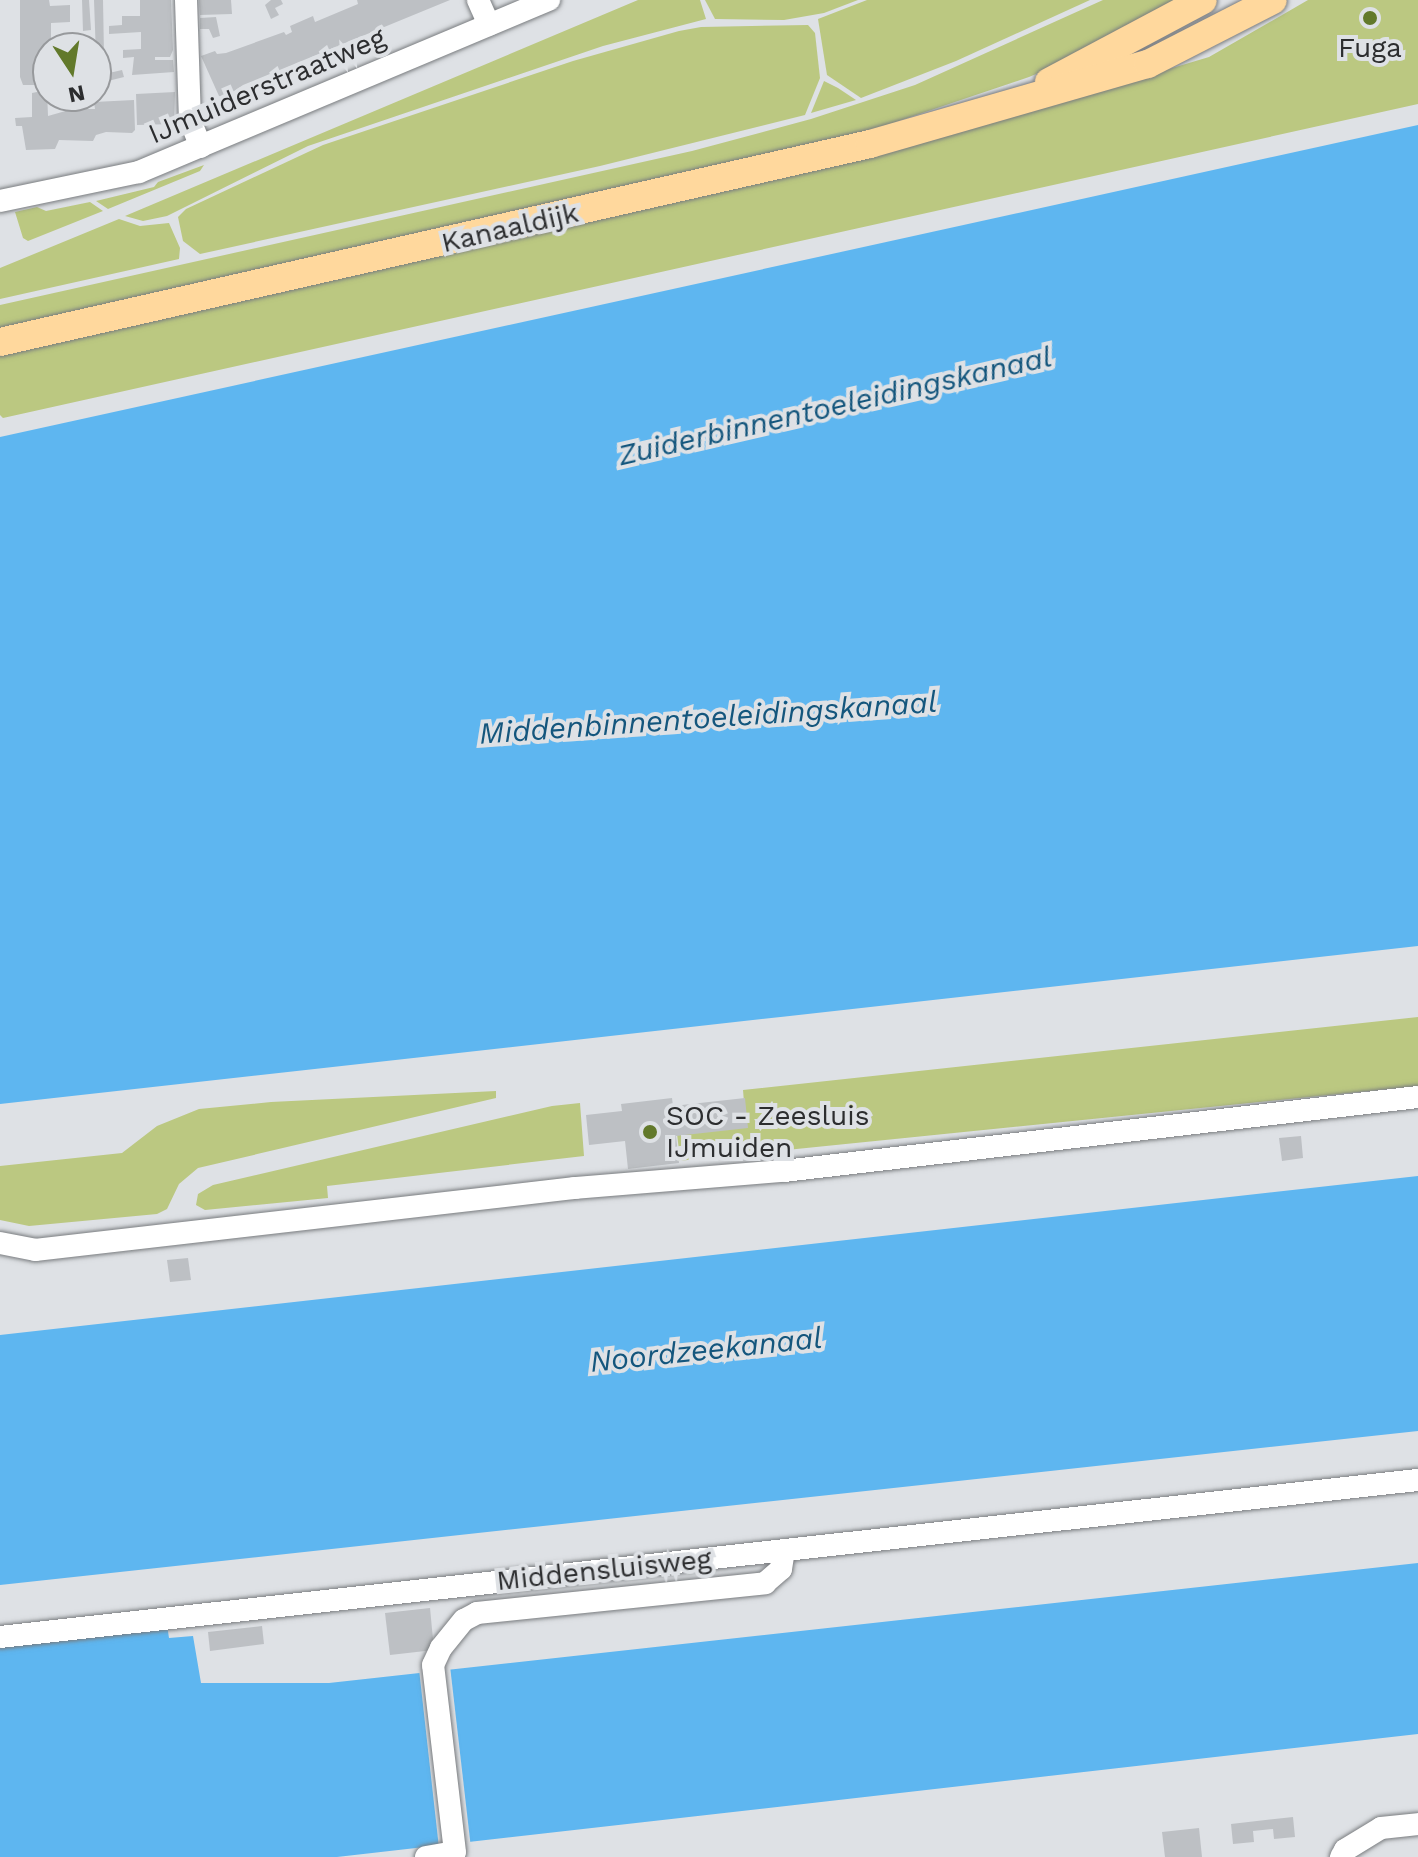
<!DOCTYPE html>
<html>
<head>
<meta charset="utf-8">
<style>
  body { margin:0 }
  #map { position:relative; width:1418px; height:1857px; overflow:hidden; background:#dee1e5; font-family:"Work Sans",sans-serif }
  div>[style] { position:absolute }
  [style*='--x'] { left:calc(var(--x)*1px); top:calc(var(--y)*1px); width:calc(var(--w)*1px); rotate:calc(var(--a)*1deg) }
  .green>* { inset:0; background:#bbc881 }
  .water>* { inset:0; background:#5eb6f0 }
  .pier>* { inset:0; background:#dee1e5 }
  .building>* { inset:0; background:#bdc0c4 }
  .roads { filter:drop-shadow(0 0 2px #797c7f) drop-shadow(0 0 2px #797c7f) }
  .minor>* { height:22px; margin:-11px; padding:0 11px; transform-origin:11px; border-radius:11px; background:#fff }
  .major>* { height:28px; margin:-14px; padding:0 14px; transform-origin:14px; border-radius:14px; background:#ffd89d }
  .dots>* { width:22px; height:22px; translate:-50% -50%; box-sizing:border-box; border:4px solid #dee1e5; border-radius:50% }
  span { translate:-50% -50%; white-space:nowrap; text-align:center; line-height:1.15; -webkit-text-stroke:8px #dee1e5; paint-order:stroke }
  .poi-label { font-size:28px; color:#2c2d2f }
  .left { translate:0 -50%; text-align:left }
  .street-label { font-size:28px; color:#2c2d2f }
  .water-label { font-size:30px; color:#14567d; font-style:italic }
  .north { position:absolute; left:32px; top:32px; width:80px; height:80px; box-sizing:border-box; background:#dee1e5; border:2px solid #97999c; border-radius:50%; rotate:168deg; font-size:22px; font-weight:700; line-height:32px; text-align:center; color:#2c2d2f }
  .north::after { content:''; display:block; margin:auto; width:28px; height:36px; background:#62792b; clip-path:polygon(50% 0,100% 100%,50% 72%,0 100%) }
</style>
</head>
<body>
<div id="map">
  <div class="green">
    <div style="clip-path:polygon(638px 0,700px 0,706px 19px,603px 46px,308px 146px,167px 216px,143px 221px,125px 216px)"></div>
    <div style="clip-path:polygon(705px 0,858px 0,824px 13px,784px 20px,715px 19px)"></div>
    <div style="clip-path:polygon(867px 0,1090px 0,956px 61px,861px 98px,827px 75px,818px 19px)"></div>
    <div style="clip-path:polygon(1103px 0,1185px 0,1100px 47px,1029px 77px,869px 131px,0 329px,0 305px,692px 151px,811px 119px,915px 85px)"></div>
    <div style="clip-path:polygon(1308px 0,1418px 0,1418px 104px,3px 418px,0 415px,0 356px,895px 151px,1209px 57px)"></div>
    <div style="clip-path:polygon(808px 25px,815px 33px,820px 78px,805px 115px,600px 166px,200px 254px,183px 241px,178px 217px,186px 209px,323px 145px,573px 61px,679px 31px,701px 27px)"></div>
    <div style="clip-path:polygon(824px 81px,838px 88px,856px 100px,811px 113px)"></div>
    <div style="clip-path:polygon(204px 165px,200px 171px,108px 209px,96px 201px,154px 187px,158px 182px)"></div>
    <div style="clip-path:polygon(90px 202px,103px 211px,28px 241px,23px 238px,15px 212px,37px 207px,46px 211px)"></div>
    <div style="clip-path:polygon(119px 219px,140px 226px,169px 223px,180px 248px,179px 259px,0 299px,0 268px)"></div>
    <div style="clip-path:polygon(1418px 1017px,1418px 1086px,668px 1162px,667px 1152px,679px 1150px,677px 1134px,746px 1127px,743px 1090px)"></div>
    <div style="clip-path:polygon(496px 1091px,496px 1098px,198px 1168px,179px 1184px,167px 1209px,157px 1214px,29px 1226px,0 1220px,0 1166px,122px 1153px,157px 1126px,199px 1109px,271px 1102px)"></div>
    <div style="clip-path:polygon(580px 1103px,584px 1156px,327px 1186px,328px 1198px,205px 1210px,196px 1205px,198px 1194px,213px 1185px,552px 1106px)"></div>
  </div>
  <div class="water">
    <div style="clip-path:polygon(1418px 125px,1418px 946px,0 1104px,0 437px)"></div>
    <div style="clip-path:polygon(1418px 1176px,1418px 1431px,0 1585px,0 1335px)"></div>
    <div style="clip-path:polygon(1418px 1563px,1418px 1734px,337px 1857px,0 1857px,0 1645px,167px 1625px,169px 1638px,193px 1636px,201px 1683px,329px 1683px)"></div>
  </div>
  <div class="pier">
    <div style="clip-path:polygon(450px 1666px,472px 1857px,440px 1857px,419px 1669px)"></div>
  </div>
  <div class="building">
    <div style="clip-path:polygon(20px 0,49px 0,50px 6px,70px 5px,70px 22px,51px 23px,51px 41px,81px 40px,81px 48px,48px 48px,48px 85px,23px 85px,20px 77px)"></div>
    <div style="clip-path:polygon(82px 0,89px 0,91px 30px,83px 31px)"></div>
    <div style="clip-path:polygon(94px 0,103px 0,104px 55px,96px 56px)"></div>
    <div style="clip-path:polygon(140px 0,171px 0,173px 50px,170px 57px,155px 57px,155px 60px,173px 60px,174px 72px,132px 75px,134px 57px,123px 58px,123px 50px,141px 49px,141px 32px,109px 34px,109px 26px,122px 25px,122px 16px,140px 16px)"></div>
    <div style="clip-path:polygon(199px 0,231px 0,232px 14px,200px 15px)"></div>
    <div style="clip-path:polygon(271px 0,281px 0,283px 4px,275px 8px,279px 15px,271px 19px,265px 5px)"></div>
    <div style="clip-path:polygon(357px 0,450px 0,243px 85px,225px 97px,219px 96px,201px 56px,215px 51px,217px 54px,226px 53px,284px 32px,286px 35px,292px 32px,290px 26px,313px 16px,315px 22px,358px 4px)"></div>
    <div style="clip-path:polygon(216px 17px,220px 36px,213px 38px,209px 29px,200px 29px,200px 18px)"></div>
    <div style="clip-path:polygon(122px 70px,124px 77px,96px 84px,96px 76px)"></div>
    <div style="clip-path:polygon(47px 90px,48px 116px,69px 110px,68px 96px,84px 96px,84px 109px,95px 109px,94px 102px,134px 100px,135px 130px,132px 133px,106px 132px,96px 135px,93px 141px,59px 140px,55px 149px,26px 150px,22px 126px,16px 126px,15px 118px,32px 117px,32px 93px)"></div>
    <div style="clip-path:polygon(175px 92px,174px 124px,137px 125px,136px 94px)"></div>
    <div style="clip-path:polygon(672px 1098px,673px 1106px,745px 1098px,748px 1128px,676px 1136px,679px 1163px,628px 1169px,625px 1141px,589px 1145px,586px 1115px,622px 1111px,621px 1104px)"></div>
    <div style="clip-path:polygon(1301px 1136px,1303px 1158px,1282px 1161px,1279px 1138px)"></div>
    <div style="clip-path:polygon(188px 1258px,191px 1280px,170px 1282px,167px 1260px)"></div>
    <div style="clip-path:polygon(430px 1608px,434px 1650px,390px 1655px,385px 1613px)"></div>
    <div style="clip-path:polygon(262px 1626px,264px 1644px,210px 1651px,208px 1632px)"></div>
    <div style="clip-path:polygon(1293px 1817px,1295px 1837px,1274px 1839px,1273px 1829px,1253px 1831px,1254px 1842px,1233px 1844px,1231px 1824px)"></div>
    <div style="clip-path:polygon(1199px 1828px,1202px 1857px,1165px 1857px,1162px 1832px)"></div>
  </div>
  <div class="roads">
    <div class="minor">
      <div style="--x:186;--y:0;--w:120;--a:88.1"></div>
      <div style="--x:190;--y:120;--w:29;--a:68"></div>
      <div style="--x:478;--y:0;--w:27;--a:66"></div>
      <div style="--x:0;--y:201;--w:142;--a:-11.8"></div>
      <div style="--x:139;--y:172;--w:445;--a:-22.8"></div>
      <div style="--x:0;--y:1243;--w:36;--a:11"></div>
      <div style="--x:35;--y:1250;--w:544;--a:-6.55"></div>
      <div style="--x:575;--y:1188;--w:210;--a:-4.7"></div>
      <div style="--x:784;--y:1171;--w:638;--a:-6.66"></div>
      <div style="--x:0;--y:1637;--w:1427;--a:-6.32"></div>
      <div style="--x:426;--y:1857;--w:29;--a:-10"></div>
      <div style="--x:455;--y:1852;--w:188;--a:-96.7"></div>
      <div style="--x:433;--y:1665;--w:19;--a:-65"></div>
      <div style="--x:441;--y:1648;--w:36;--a:-51"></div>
      <div style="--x:464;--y:1620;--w:15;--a:-28"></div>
      <div style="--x:477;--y:1613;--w:290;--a:-5.9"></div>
      <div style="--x:765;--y:1583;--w:21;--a:-41"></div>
      <div style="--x:781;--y:1569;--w:19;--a:-81"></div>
      <div style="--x:1341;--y:1857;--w:8;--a:-60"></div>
      <div style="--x:1345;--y:1850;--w:42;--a:-31.4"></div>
      <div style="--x:1381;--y:1828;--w:37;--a:-6"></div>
    </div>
    <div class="major">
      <div style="--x:1049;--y:82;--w:174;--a:-28"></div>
      <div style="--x:0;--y:342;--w:892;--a:-12.82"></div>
      <div style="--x:870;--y:144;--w:289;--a:-16.1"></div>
      <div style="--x:1148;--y:64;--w:140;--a:-27.1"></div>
    </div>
  </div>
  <div class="dots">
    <div style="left:1370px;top:18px;background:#62792b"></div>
    <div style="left:650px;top:1132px;background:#62792b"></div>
  </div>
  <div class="poi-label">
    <span style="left:1370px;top:48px">Fuga</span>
    <span class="left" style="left:666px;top:1132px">SOC - Zeesluis<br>IJmuiden</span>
  </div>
  <div class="street-label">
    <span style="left:267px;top:86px;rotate:-23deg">IJmuiderstraatweg</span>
    <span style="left:510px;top:228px;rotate:-13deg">Kanaaldijk</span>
    <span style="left:604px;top:1570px;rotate:-6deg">Middensluisweg</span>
  </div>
  <div class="water-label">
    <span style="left:835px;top:406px;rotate:-13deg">Zuiderbinnentoeleidingskanaal</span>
    <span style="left:708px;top:718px;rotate:-4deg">Middenbinnentoeleidingskanaal</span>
    <span style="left:706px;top:1350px;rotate:-6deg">Noordzeekanaal</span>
  </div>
  <div class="north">N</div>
</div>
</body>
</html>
